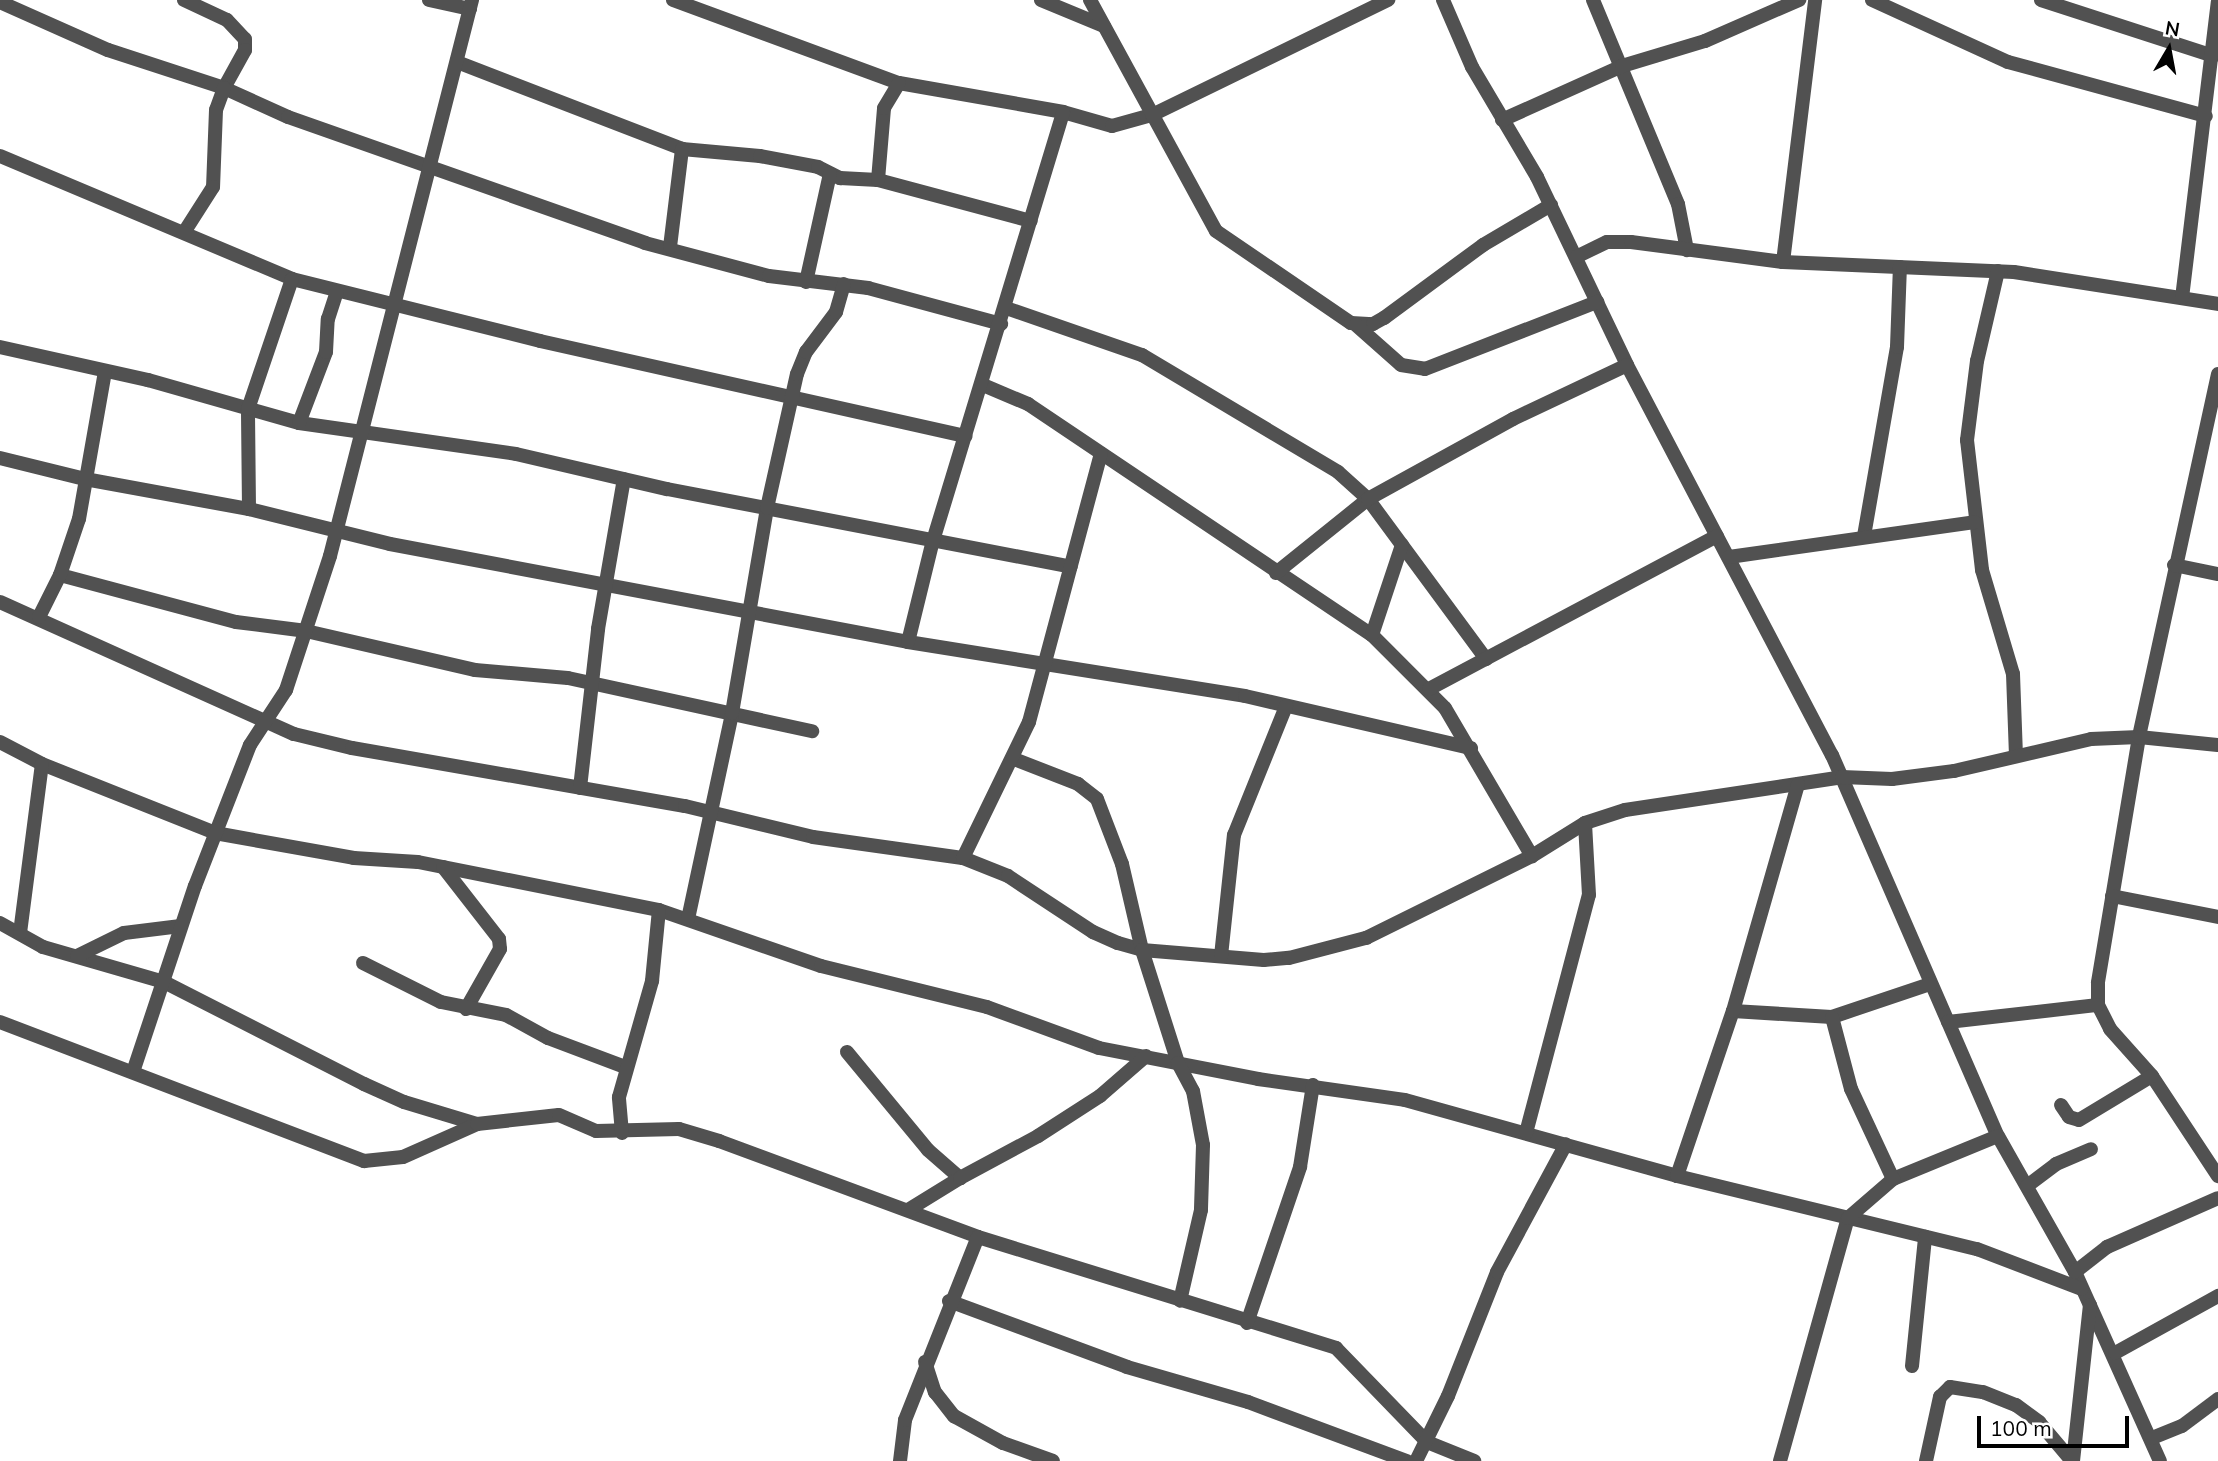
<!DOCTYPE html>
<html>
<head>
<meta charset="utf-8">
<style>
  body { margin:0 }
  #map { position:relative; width:2218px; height:1461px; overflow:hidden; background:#fff; font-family:Mulish,sans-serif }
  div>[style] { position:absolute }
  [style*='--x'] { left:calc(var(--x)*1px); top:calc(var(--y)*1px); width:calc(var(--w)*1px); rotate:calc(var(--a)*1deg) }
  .minor>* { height:14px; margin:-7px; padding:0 7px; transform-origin:7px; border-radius:7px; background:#515151 }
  span { translate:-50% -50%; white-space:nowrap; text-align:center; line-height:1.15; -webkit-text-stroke:5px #fff; paint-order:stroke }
  .north { position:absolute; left:2134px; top:14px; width:70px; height:70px; -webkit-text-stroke:5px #fff; paint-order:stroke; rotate:10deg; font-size:19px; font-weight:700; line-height:28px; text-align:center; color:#000 }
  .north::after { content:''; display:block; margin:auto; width:24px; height:32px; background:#000; clip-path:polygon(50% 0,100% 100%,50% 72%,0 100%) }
  .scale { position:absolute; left:1977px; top:1416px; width:152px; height:32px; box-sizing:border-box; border:4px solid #000; border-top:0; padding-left:9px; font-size:21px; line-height:24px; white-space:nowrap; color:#000; -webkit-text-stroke:5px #fff; paint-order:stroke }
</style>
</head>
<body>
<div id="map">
  <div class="minor">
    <div style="--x:184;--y:0;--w:47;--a:24.9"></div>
    <div style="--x:227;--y:20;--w:26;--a:47"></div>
    <div style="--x:245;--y:39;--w:11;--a:90"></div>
    <div style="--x:245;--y:50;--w:43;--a:118.9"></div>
    <div style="--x:224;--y:88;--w:70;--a:24.4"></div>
    <div style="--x:288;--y:117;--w:379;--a:19.4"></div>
    <div style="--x:645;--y:243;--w:128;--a:14.9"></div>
    <div style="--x:769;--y:276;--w:100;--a:6.9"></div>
    <div style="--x:868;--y:288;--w:138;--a:15.1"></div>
    <div style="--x:429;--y:0;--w:42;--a:12.4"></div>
    <div style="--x:673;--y:0;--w:241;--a:20.2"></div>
    <div style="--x:899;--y:83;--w:167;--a:10"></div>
    <div style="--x:1063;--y:112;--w:51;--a:15.9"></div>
    <div style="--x:1112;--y:126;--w:41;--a:-15.4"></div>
    <div style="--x:1152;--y:115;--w:263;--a:-26"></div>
    <div style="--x:1041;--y:0;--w:68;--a:22.4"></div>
    <div style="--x:1090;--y:0;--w:263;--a:61.4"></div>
    <div style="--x:1216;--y:231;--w:163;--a:34.3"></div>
    <div style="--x:1351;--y:323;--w:22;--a:3"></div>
    <div style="--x:1373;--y:324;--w:13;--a:-29"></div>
    <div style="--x:1384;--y:318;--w:123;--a:-36.4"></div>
    <div style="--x:1483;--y:245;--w:79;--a:-30.5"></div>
    <div style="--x:1443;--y:0;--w:73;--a:66.6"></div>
    <div style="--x:1472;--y:67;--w:128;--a:59.4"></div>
    <div style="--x:1537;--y:177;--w:208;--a:64.4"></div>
    <div style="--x:1627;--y:365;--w:441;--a:62.3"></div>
    <div style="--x:1832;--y:755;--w:416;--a:66.5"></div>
    <div style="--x:1998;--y:1136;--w:156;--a:60.5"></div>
    <div style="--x:2075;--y:1272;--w:207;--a:65.8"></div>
    <div style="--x:1593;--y:0;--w:221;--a:67.4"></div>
    <div style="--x:1678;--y:204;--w:47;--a:78.9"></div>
    <div style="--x:1872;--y:0;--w:149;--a:24.5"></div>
    <div style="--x:2008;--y:62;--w:205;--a:15.3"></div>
    <div style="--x:2041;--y:0;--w:181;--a:18"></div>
    <div style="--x:0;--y:2;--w:118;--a:24"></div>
    <div style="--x:108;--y:50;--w:122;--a:18.1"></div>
    <div style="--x:224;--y:88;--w:23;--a:110"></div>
    <div style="--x:216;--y:110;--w:77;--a:92.2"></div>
    <div style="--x:213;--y:187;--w:52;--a:122.5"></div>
    <div style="--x:457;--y:62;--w:241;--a:21.1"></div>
    <div style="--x:682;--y:149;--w:78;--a:5.1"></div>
    <div style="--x:760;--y:156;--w:59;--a:10.7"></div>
    <div style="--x:818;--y:167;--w:25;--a:27"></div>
    <div style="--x:840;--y:178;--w:38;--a:3"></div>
    <div style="--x:878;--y:180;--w:158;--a:15"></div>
    <div style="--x:1502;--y:120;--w:132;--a:-24.2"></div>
    <div style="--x:1622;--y:66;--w:87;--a:-16.8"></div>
    <div style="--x:1705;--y:41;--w:103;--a:-23.6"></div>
    <div style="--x:0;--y:156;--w:317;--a:22.8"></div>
    <div style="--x:292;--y:279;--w:256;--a:14"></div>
    <div style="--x:540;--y:341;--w:436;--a:12.6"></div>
    <div style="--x:878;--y:180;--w:72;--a:-85.2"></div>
    <div style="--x:884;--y:108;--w:29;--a:-59"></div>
    <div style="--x:670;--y:247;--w:99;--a:-83"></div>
    <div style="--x:1576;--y:257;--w:34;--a:-26"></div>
    <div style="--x:1607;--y:242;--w:24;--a:0"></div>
    <div style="--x:1631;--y:242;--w:153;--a:7.5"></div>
    <div style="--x:1783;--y:262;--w:231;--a:2.5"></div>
    <div style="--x:2014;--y:272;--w:206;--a:8.9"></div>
    <div style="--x:1783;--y:262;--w:264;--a:-83"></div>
    <div style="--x:1998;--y:271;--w:92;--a:103.1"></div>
    <div style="--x:1977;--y:361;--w:80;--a:97.2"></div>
    <div style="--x:1967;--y:440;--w:131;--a:83.4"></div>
    <div style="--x:1982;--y:570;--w:109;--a:73.4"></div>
    <div style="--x:2013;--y:674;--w:82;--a:87.9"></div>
    <div style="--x:806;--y:282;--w:111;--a:-77.5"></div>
    <div style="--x:2182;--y:298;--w:298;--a:-83.1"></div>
    <div style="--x:1006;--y:308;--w:144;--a:19.1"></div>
    <div style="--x:1142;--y:355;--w:228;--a:30.8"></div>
    <div style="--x:1338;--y:472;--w:40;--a:42"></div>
    <div style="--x:1368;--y:499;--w:199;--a:53.6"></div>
    <div style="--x:1356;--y:325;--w:60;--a:41.6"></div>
    <div style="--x:1401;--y:365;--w:24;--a:9"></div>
    <div style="--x:1425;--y:369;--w:185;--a:-21.3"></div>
    <div style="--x:0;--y:347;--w:152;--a:12.6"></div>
    <div style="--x:148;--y:380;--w:157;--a:15.9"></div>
    <div style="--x:299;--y:423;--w:219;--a:8.1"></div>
    <div style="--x:516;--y:454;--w:155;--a:13.1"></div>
    <div style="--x:667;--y:489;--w:411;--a:10.9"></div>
    <div style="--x:2218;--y:374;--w:371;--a:102.3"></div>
    <div style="--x:2139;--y:737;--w:249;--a:99.5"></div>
    <div style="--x:2098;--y:983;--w:22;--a:90"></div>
    <div style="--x:2098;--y:1005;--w:27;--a:63"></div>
    <div style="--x:2110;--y:1029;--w:63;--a:48.2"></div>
    <div style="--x:2152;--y:1076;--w:120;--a:56.6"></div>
    <div style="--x:983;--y:385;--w:49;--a:22.9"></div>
    <div style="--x:1028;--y:404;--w:414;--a:33.9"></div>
    <div style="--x:1372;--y:635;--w:103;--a:45"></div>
    <div style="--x:1445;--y:708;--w:172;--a:59.6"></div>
    <div style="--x:299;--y:423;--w:76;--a:-69.2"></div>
    <div style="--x:326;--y:352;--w:33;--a:-87"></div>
    <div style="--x:328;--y:319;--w:28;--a:-72"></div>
    <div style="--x:0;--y:458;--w:88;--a:13.9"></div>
    <div style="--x:85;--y:479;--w:167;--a:10.4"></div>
    <div style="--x:249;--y:509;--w:145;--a:13.9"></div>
    <div style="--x:390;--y:544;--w:527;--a:10.71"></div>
    <div style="--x:908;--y:642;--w:341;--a:9.1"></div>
    <div style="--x:1245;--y:696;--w:232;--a:13"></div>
    <div style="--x:249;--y:509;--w:100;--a:-90.6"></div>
    <div style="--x:248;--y:409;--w:137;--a:-71.3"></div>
    <div style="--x:1864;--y:536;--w:192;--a:-80.1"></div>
    <div style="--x:1897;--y:347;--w:80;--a:-87.9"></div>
    <div style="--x:1729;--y:557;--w:248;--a:-8.1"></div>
    <div style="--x:2174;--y:565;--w:45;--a:11.6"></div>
    <div style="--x:1276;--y:573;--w:118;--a:-38.8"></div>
    <div style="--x:1368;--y:499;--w:166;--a:-28.9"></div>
    <div style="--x:1513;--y:419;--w:126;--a:-25.3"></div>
    <div style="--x:60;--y:575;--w:182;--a:15"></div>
    <div style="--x:236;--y:622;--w:71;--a:7.3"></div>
    <div style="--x:306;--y:631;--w:173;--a:13"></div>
    <div style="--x:475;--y:670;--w:93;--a:4.9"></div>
    <div style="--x:568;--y:678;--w:250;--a:12.3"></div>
    <div style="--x:0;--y:602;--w:322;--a:24.2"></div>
    <div style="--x:294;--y:734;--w:60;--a:13.6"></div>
    <div style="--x:352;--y:748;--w:338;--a:9.9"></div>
    <div style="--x:685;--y:806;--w:132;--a:13.6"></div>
    <div style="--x:813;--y:837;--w:151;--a:8"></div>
    <div style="--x:963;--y:858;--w:48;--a:21.8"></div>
    <div style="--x:1008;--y:876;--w:102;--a:33.4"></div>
    <div style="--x:1093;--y:932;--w:27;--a:24"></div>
    <div style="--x:1118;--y:943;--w:25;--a:16"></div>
    <div style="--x:1142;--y:950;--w:122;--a:4.7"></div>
    <div style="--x:1264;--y:960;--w:25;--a:-5"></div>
    <div style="--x:1289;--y:958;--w:80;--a:-14.6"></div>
    <div style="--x:1366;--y:938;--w:185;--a:-26.3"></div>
    <div style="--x:1532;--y:856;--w:62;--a:-31.9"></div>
    <div style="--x:1585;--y:823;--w:42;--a:-18"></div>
    <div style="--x:1625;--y:810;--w:219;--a:-8.6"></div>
    <div style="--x:1842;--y:777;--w:50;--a:2.3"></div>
    <div style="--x:1892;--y:779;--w:63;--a:-7.4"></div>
    <div style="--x:1954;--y:771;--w:141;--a:-13.1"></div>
    <div style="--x:2091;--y:739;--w:48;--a:-2.4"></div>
    <div style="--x:2139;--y:737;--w:79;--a:5.8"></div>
    <div style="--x:39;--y:617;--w:47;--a:-63.4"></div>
    <div style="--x:60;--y:575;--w:59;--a:-71.3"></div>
    <div style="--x:79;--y:519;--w:149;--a:-80"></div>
    <div style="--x:1372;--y:635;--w:95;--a:-71.6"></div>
    <div style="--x:908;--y:642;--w:101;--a:-76.2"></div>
    <div style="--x:932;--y:544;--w:451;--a:-73.1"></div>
    <div style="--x:1429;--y:689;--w:326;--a:-28"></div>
    <div style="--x:0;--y:742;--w:47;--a:27.6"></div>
    <div style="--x:42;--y:764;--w:186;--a:21.7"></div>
    <div style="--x:215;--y:833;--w:141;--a:10.2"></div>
    <div style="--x:354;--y:858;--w:64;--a:3.6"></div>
    <div style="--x:418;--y:862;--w:246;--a:11.3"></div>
    <div style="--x:659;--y:910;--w:171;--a:19.1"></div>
    <div style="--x:821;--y:966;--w:171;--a:13.9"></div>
    <div style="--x:987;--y:1007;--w:119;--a:20.1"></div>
    <div style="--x:1099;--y:1048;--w:162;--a:11"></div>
    <div style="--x:1258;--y:1079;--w:148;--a:8.1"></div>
    <div style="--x:1405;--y:1100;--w:282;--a:15.6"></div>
    <div style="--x:1677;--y:1176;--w:309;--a:13.7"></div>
    <div style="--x:1977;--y:1249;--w:112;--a:20.9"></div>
    <div style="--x:1014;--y:759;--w:69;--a:21.3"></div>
    <div style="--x:1078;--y:784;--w:24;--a:38"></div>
    <div style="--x:1097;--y:799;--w:70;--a:69"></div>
    <div style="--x:1122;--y:864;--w:88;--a:76.9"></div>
    <div style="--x:1142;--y:950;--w:119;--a:72.3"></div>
    <div style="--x:1178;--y:1063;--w:32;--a:62"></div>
    <div style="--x:1193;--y:1091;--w:55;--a:79.5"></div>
    <div style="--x:1203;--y:1145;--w:65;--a:91.8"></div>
    <div style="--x:1201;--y:1210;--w:93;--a:103"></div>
    <div style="--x:580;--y:788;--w:160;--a:-83.5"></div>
    <div style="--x:598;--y:629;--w:152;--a:-80.2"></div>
    <div style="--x:963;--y:858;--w:151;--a:-64.1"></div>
    <div style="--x:1029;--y:722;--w:278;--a:-75"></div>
    <div style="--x:443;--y:867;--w:91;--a:52.1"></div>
    <div style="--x:499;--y:939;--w:10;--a:84"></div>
    <div style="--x:500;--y:949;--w:69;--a:119.5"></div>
    <div style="--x:2112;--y:896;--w:108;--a:11.2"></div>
    <div style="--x:688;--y:919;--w:211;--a:-77.9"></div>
    <div style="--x:732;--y:713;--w:208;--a:-80.3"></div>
    <div style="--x:767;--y:508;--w:137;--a:-77.4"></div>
    <div style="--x:797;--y:374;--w:24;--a:-68"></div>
    <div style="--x:806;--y:352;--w:50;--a:-53.1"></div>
    <div style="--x:836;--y:312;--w:29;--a:-74"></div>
    <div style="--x:0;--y:923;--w:49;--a:29.2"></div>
    <div style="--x:43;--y:947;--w:126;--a:16.1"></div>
    <div style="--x:164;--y:982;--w:225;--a:27"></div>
    <div style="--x:364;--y:1084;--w:44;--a:24.2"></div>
    <div style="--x:404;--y:1102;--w:76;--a:16.8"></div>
    <div style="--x:20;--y:933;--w:170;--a:-82.6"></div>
    <div style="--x:77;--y:956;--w:52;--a:-26.1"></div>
    <div style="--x:124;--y:933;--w:57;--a:-7"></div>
    <div style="--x:1221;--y:956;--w:122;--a:-83.9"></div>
    <div style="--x:1234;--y:835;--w:139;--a:-68"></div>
    <div style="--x:363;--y:963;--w:87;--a:26.6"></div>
    <div style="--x:441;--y:1002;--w:66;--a:11.3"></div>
    <div style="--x:506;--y:1015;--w:48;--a:28.7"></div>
    <div style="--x:548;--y:1038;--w:82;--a:20.6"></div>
    <div style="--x:1733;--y:1011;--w:99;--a:3.5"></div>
    <div style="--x:1832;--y:1017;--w:103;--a:-18.6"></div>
    <div style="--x:0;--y:1022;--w:390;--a:20.9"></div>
    <div style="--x:364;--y:1161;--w:39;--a:-6"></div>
    <div style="--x:403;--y:1157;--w:81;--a:-24"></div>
    <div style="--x:477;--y:1124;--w:82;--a:-6.3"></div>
    <div style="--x:559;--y:1115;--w:40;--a:23.4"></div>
    <div style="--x:596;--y:1131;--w:83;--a:-1.4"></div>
    <div style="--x:679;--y:1129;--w:42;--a:16.7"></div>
    <div style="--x:719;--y:1141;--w:276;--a:20.3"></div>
    <div style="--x:978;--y:1237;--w:375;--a:17.2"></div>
    <div style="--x:1336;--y:1348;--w:131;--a:45.9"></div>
    <div style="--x:1427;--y:1442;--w:51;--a:22"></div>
    <div style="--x:1948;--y:1022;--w:151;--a:-6.5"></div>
    <div style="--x:847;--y:1052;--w:127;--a:50.4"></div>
    <div style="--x:928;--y:1150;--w:43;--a:41.2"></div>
    <div style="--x:960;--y:1178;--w:61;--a:148.4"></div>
    <div style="--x:133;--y:1072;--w:196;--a:-71.6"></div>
    <div style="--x:195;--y:886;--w:151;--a:-68.7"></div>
    <div style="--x:250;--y:745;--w:66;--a:-56.8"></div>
    <div style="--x:286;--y:690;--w:141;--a:-71.8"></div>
    <div style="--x:330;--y:556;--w:574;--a:-75.67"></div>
    <div style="--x:2061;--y:1105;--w:14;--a:56"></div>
    <div style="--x:2069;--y:1117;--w:10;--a:17"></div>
    <div style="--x:2079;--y:1120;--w:85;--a:-31.1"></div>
    <div style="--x:622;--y:1133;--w:36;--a:-95"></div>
    <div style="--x:619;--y:1097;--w:121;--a:-74.1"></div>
    <div style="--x:652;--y:981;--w:71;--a:-84.4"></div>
    <div style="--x:1526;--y:1133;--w:246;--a:-75.2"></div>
    <div style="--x:1589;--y:895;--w:72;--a:-93.2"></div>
    <div style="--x:1677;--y:1176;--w:174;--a:-71.3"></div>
    <div style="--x:1733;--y:1011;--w:236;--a:-74"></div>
    <div style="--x:960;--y:1178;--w:89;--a:-28.3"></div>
    <div style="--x:1038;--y:1136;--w:74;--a:-32.8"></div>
    <div style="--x:1100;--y:1096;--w:61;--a:-41"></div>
    <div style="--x:1893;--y:1179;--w:113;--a:-22.3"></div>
    <div style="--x:2027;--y:1186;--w:36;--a:-37"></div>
    <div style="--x:2056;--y:1164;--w:38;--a:-23"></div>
    <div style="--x:2075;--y:1272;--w:41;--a:-38"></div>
    <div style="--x:2107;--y:1247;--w:121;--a:-23.8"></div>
    <div style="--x:949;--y:1301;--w:190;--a:20.3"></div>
    <div style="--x:1127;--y:1367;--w:126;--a:16.1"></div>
    <div style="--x:1248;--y:1402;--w:170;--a:20.4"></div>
    <div style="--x:1247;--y:1323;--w:165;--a:-71.2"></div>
    <div style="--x:1300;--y:1167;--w:83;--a:-81"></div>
    <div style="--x:2115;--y:1353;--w:118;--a:-29"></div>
    <div style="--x:925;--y:1362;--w:32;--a:72"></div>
    <div style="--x:935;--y:1392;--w:31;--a:52"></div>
    <div style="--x:954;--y:1416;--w:56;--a:28.9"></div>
    <div style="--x:1003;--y:1443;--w:53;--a:19.8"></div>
    <div style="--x:1912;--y:1366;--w:130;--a:-84.2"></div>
    <div style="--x:2152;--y:1438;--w:32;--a:-22"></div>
    <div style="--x:2182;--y:1426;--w:45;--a:-36.9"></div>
    <div style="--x:900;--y:1461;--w:41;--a:-83"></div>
    <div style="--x:905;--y:1420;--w:197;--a:-68.3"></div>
    <div style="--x:1416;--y:1461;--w:72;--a:-63.8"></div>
    <div style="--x:1448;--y:1396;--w:133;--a:-68.4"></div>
    <div style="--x:1497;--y:1272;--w:145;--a:-61.7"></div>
    <div style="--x:1780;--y:1461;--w:252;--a:-74.4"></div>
    <div style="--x:1848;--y:1218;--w:60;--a:-40.9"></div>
    <div style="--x:1893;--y:1179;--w:99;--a:-115"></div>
    <div style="--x:1851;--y:1089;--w:74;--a:-104.8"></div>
    <div style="--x:1926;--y:1461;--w:66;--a:-77.7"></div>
    <div style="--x:1940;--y:1397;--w:14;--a:-45"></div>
    <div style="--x:1950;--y:1387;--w:33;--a:9"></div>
    <div style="--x:1983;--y:1392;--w:35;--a:22"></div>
    <div style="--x:2016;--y:1405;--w:29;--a:36"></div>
    <div style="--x:2039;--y:1422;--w:51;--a:49.8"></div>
    <div style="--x:2073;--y:1461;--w:157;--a:-83.8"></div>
  </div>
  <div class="north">N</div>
  <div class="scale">100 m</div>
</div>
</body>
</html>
